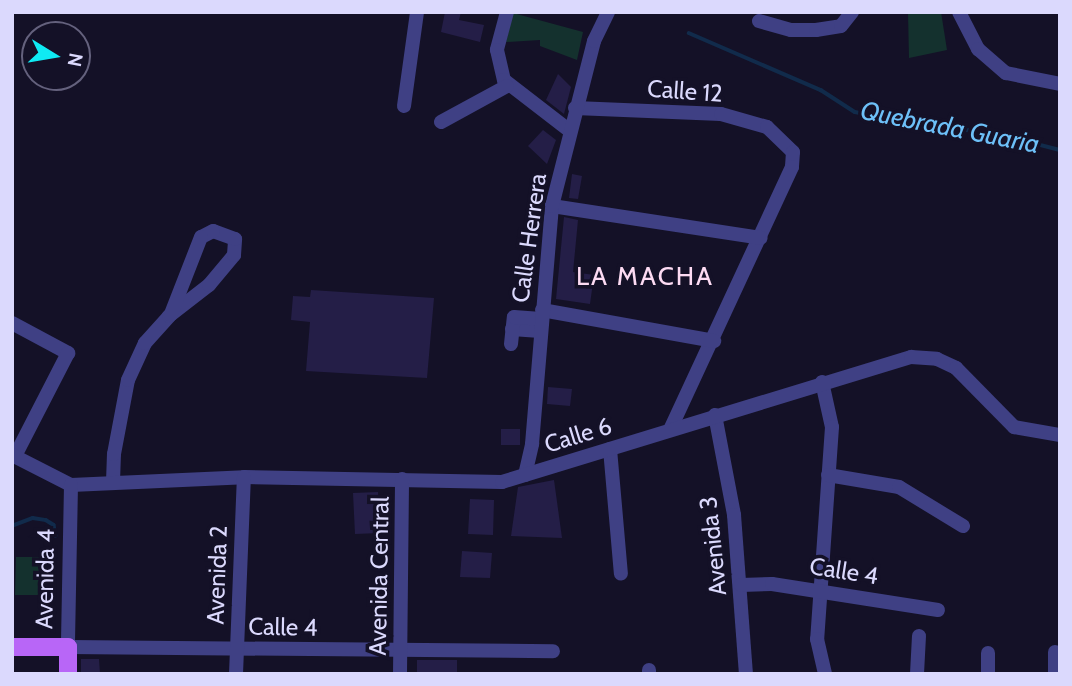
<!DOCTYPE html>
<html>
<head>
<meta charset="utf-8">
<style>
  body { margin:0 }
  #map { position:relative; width:1072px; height:686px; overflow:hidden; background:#141127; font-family:Cabin,sans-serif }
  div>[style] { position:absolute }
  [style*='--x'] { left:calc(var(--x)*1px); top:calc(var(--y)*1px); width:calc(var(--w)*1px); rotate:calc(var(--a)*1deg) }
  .green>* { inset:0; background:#14312e }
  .stream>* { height:3.5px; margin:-1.75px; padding:0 1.75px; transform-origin:1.75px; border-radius:1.75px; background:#112b4b }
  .building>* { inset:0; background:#241e47 }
  .minor>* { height:14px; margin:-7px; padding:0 7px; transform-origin:7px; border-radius:7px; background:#3f4084 }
  .major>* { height:18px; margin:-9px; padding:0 9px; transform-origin:9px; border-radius:9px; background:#b866f7 }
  span { translate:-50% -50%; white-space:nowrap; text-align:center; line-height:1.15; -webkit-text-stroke:7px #141127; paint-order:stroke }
  .street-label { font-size:24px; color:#dbd9fd }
  .water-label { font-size:26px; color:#6dc0f8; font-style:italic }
  .neighbourhood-label { font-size:26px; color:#fddbf3; letter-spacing:2px }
  .frame { position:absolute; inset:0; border:14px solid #dbd9fd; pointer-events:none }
  .north { position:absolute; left:21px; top:21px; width:70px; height:70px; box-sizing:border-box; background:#141127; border:2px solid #64617d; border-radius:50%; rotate:101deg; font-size:19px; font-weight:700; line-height:28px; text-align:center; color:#dbd9fd }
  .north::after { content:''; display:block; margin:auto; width:24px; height:32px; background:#0feaf3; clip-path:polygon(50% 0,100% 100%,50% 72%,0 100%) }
</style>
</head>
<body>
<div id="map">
  <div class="green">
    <div style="clip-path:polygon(908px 12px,941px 12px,947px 50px,909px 58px)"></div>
    <div style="clip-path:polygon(513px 13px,583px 32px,577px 60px,540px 46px,540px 40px,506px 42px)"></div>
    <div style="clip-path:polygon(16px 557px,55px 557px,54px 595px,15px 595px)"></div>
  </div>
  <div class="stream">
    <div style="--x:689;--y:33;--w:144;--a:23.4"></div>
    <div style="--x:821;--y:90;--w:40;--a:32.9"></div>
    <div style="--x:855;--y:112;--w:90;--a:10.9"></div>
    <div style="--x:943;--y:129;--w:43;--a:2.7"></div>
    <div style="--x:986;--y:131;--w:76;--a:14.4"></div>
    <div style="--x:12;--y:526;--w:22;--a:-21"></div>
    <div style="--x:33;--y:518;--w:13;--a:9"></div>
    <div style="--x:46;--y:520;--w:9;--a:32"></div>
    <div style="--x:54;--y:525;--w:11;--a:80"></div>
  </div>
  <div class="building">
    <div style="clip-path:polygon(445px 12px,461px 12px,459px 20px,484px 25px,480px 42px,441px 32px)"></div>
    <div style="clip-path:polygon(558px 74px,571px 87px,564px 114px,546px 100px)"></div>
    <div style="clip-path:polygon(543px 130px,556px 140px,547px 164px,528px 146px)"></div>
    <div style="clip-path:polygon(572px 174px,582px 176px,578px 199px,569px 198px)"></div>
    <div style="clip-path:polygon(564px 217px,578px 220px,573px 272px,594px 275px,590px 304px,556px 299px)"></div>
    <div style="clip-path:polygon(311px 290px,434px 298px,427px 378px,306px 371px,310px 322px,291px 320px,293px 296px,310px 297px)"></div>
    <div style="clip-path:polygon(548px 387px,572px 389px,570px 406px,547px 404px)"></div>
    <div style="clip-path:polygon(501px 429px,520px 429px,520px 445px,501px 445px)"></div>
    <div style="clip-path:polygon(554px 480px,562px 538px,511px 536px,518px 487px)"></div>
    <div style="clip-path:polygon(378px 492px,380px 533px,355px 534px,353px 493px)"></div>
    <div style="clip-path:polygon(470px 499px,494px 500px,493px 535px,468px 534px)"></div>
    <div style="clip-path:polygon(462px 551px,492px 553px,490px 578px,460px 577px)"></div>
    <div style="clip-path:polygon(81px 659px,99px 659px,100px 674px,81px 674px)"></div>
    <div style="clip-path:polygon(417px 660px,457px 660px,457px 674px,417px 674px)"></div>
  </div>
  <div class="minor">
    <div style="--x:507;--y:12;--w:39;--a:105"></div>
    <div style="--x:497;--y:50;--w:31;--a:77"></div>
    <div style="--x:504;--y:80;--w:83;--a:37.7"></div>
    <div style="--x:959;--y:12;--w:42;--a:62.8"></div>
    <div style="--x:978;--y:49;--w:37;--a:41"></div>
    <div style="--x:1006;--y:73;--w:55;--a:11.5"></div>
    <div style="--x:759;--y:21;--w:33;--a:16"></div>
    <div style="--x:791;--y:30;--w:25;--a:0"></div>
    <div style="--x:816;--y:30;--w:25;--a:-9"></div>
    <div style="--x:841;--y:26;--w:18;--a:-52"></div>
    <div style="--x:404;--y:106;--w:95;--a:-82.1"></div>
    <div style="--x:575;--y:108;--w:146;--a:2.4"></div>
    <div style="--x:721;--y:114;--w:48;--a:15.8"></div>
    <div style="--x:767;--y:127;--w:36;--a:44"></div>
    <div style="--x:793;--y:152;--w:15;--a:94"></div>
    <div style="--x:792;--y:167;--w:288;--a:114.9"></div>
    <div style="--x:441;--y:122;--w:75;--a:-28.6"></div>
    <div style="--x:552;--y:206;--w:211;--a:8.7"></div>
    <div style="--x:542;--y:310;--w:175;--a:10.2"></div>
    <div style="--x:12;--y:323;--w:64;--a:28.2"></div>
    <div style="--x:68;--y:353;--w:116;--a:117.2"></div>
    <div style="--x:512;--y:329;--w:28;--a:4"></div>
    <div style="--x:511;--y:344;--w:27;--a:-84"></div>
    <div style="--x:514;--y:317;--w:27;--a:4"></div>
    <div style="--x:822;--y:382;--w:46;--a:77.5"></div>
    <div style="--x:832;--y:427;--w:213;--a:94"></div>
    <div style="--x:817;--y:639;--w:36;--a:77"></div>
    <div style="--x:715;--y:415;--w:102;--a:79.2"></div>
    <div style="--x:734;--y:515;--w:159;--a:85.7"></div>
    <div style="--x:610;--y:449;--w:125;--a:85"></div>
    <div style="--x:12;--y:455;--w:66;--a:27"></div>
    <div style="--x:525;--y:475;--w:32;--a:-77"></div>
    <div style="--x:532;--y:444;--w:239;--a:-85.2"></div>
    <div style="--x:552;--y:206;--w:170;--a:-75.7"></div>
    <div style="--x:594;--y:41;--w:32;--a:-64"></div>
    <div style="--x:828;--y:475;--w:72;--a:9.6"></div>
    <div style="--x:899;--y:487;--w:75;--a:31.4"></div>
    <div style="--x:113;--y:482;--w:28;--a:-88"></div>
    <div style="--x:114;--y:454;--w:75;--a:-79.3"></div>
    <div style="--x:128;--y:380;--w:41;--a:-65.3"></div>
    <div style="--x:145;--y:343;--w:36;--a:-48"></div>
    <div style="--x:169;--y:316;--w:51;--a:-37.8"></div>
    <div style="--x:209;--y:285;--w:39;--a:-50"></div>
    <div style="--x:234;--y:255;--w:16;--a:-86"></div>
    <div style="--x:235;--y:239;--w:23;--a:-160"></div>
    <div style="--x:213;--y:231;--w:13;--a:153"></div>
    <div style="--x:201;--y:237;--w:83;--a:111.3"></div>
    <div style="--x:71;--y:485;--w:173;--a:-2.6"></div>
    <div style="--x:244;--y:477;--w:258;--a:1.1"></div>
    <div style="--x:502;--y:482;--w:428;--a:-17"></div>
    <div style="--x:911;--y:357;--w:26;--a:4"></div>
    <div style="--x:937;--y:359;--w:21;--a:25"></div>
    <div style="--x:956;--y:368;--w:83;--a:45.5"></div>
    <div style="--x:1014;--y:427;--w:47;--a:9.9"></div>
    <div style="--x:71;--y:485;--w:162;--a:91.1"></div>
    <div style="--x:68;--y:647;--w:485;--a:0.5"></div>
    <div style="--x:741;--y:585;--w:31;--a:-2"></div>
    <div style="--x:772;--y:584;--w:168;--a:8.9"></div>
    <div style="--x:1055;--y:652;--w:22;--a:90"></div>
    <div style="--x:988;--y:653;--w:21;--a:90"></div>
    <div style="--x:236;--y:674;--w:197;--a:-87.7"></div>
    <div style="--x:400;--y:674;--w:195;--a:-89.4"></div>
    <div style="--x:649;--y:674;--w:4;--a:-90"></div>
    <div style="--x:917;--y:674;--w:38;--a:-87"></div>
  </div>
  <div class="major">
    <div style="--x:12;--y:647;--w:56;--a:0"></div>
    <div style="--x:68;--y:647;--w:27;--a:90"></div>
  </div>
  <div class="street-label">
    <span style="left:685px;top:91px;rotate:4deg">Calle 12</span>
    <span style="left:529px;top:238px;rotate:-82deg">Calle Herrera</span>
    <span style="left:578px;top:435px;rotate:-17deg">Calle 6</span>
    <span style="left:713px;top:546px;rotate:-96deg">Avenida 3</span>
    <span style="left:844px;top:571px;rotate:9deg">Calle 4</span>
    <span style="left:217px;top:575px;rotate:-88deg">Avenida 2</span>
    <span style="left:379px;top:576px;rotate:-89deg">Avenida Central</span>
    <span style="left:45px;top:579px;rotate:-89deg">Avenida 4</span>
    <span style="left:283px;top:627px;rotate:1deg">Calle 4</span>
  </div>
  <div class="water-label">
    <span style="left:950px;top:128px;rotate:11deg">Quebrada Guaria</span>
  </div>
  <div class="neighbourhood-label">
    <span style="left:645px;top:277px">LA MACHA</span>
  </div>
  <div class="frame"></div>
  <div class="north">N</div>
</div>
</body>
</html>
